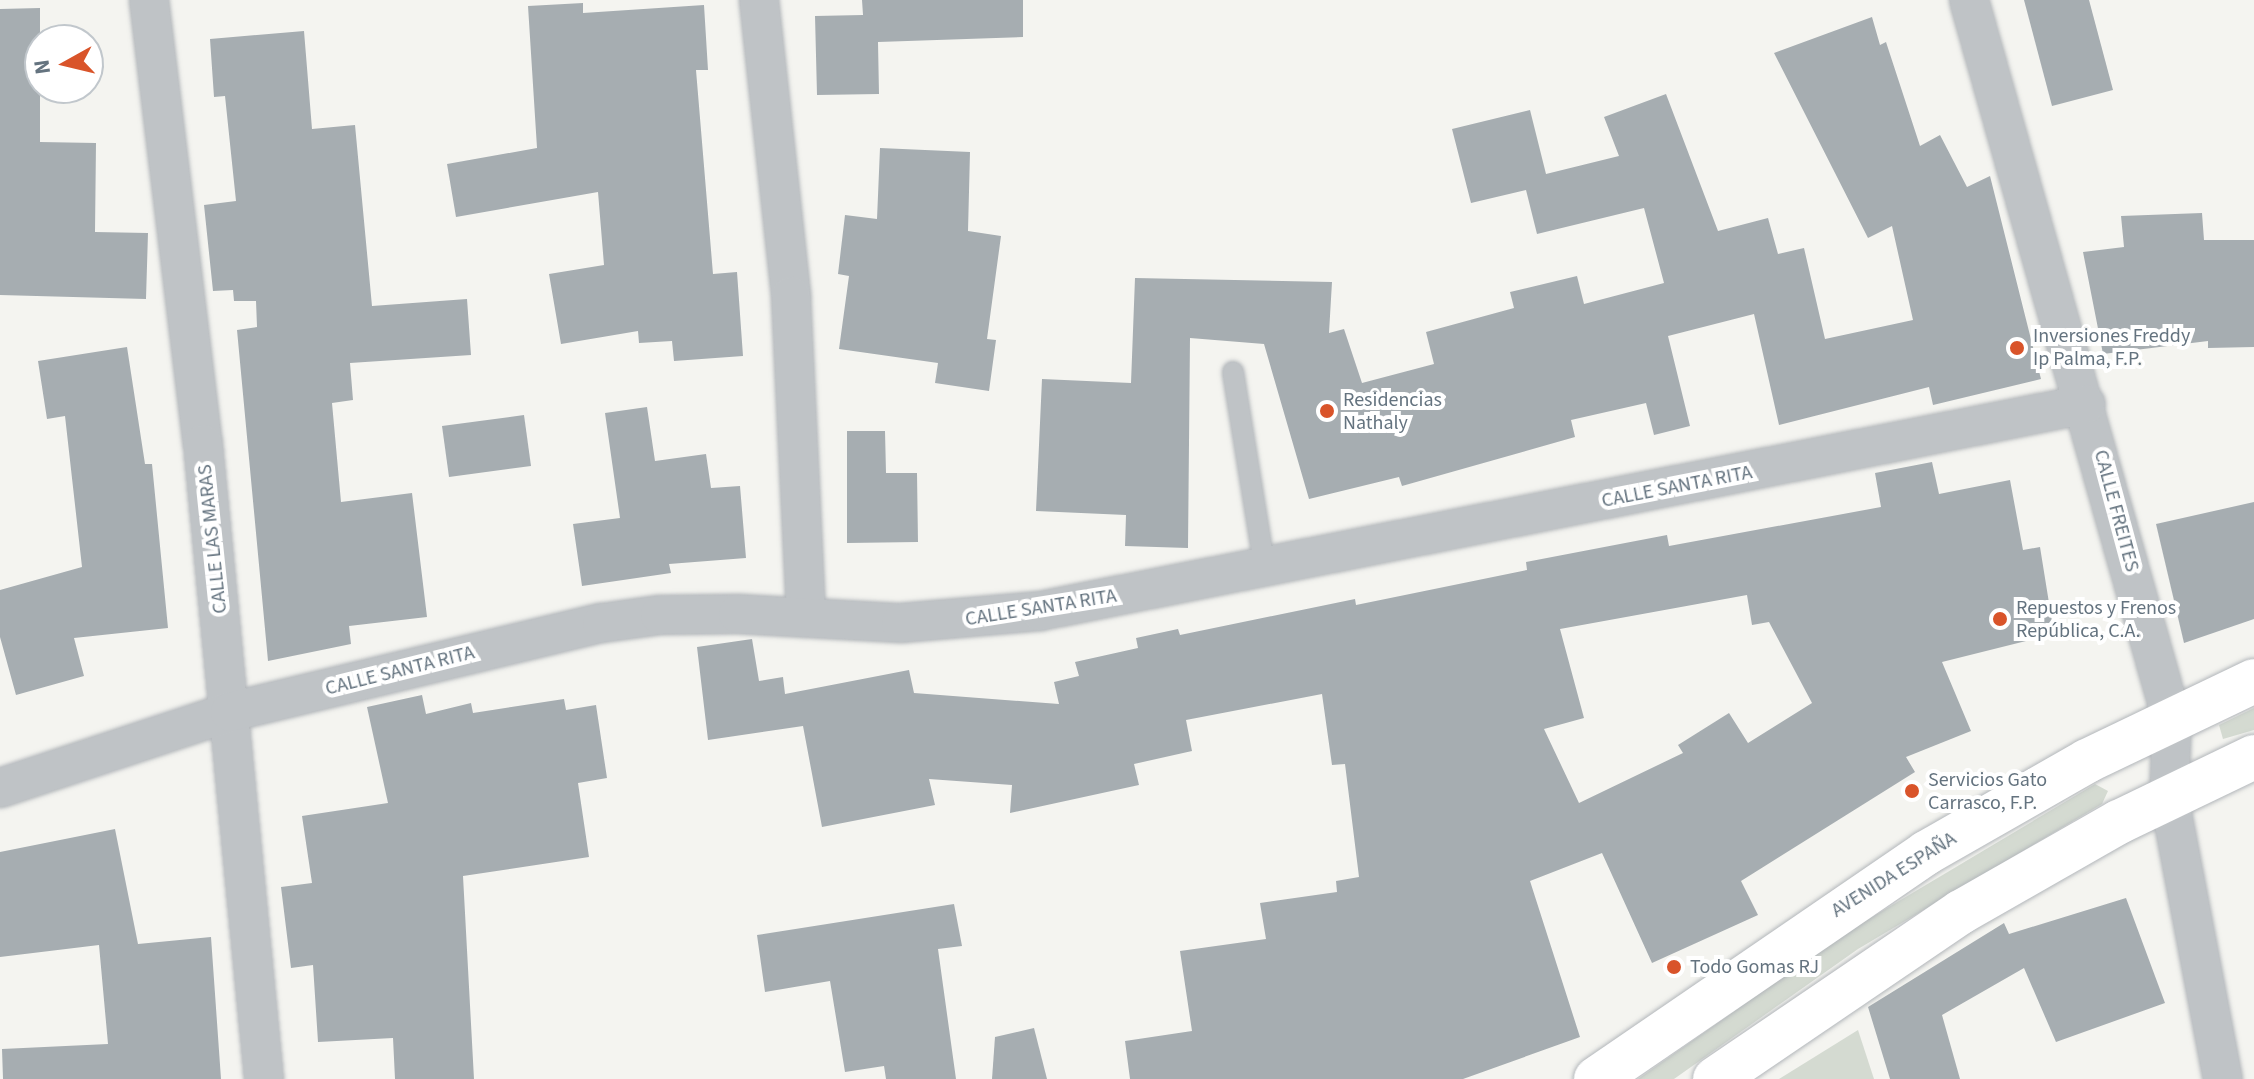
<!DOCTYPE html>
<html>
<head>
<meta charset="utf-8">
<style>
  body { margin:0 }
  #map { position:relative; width:2254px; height:1079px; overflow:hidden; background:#f4f4f0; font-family:"Source Sans 3",sans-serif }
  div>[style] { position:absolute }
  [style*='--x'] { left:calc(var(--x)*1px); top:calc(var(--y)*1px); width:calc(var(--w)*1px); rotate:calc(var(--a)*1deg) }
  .green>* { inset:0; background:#d4dad1 }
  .building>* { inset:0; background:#a6adb1 }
  .roads { filter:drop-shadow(0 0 2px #b2b6ba) drop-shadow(0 0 2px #b2b6ba) }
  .service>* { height:20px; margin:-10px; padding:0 10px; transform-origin:10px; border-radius:10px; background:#bfc3c6 }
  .minor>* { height:38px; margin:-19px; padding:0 19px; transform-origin:19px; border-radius:19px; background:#bfc3c6 }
  .secondary>* { height:44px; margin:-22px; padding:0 22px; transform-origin:22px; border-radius:22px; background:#fff }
  .dots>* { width:22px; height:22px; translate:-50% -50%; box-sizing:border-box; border:4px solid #fff; border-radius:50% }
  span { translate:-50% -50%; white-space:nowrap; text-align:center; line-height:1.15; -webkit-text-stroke:8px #fff; paint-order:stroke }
  .poi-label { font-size:20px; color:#64737f }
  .left { translate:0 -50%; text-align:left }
  .street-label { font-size:20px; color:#64737f }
  .north { position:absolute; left:24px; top:24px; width:80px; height:80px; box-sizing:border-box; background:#fff; border:2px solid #c1c7cc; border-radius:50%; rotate:262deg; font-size:22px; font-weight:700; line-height:32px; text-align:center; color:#64737f }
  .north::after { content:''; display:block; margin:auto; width:28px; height:36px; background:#d9542a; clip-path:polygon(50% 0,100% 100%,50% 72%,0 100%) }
</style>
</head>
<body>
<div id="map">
  <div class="green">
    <div style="clip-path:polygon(2254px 708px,2254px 730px,2223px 739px,2219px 725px)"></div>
    <div style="clip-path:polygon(2095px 784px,2108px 791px,2102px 804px,1858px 949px,1674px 1079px,1638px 1079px,1847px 932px)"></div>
    <div style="clip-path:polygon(1858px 1030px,1874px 1079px,1779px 1079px)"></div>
  </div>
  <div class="building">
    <div style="clip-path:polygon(862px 0,1023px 0,1023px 37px,878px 42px,879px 94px,817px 95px,815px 16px,863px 15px)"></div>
    <div style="clip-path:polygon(2024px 0,2089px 0,2113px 90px,2052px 106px)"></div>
    <div style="clip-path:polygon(583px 3px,583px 13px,704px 5px,708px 70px,696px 70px,713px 274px,737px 272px,743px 356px,674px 361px,672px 341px,639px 343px,638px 331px,561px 344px,549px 274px,604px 265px,598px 192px,456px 217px,447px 164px,537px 148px,528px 6px)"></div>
    <div style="clip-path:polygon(40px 8px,40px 142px,96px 143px,95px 232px,148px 233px,146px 299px,0 295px,0 9px)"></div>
    <div style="clip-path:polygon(1872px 17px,1880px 45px,1886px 42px,1920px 146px,1940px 135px,1967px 187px,1990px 176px,2041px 379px,1933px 405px,1929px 387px,1779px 425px,1754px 314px,1668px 336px,1690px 426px,1654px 435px,1646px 403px,1571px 420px,1575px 437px,1402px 486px,1399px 477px,1309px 499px,1264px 344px,1190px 338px,1188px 548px,1125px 546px,1126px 515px,1036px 511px,1042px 379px,1131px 383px,1135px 278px,1332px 282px,1329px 333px,1344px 329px,1362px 383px,1434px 364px,1426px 332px,1514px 308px,1510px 292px,1577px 276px,1584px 304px,1664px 283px,1644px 208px,1537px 234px,1526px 190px,1471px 203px,1452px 129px,1530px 110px,1546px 174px,1619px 156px,1604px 117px,1666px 94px,1718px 231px,1768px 218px,1778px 254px,1804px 248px,1825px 339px,1913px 320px,1892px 226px,1868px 238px,1774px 53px)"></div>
    <div style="clip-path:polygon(304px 31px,312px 129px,355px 125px,372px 306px,467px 299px,471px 355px,350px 363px,353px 400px,332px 403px,341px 502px,412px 493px,427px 617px,349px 626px,351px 644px,268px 661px,237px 330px,257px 327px,256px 301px,234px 301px,233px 290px,213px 291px,204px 205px,236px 201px,225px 96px,214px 97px,210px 39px)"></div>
    <div style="clip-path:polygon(880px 148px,970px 152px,968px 231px,1001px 236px,987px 339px,996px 340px,989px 391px,935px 383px,938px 363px,839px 349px,849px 276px,838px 274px,845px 215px,877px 219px)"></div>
    <div style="clip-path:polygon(2202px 213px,2204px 240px,2254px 240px,2254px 347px,2208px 348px,2208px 341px,2103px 354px,2083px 252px,2124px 247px,2121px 216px)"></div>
    <div style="clip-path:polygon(127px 347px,145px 464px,152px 464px,168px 628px,74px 638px,84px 676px,16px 695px,0 637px,0 590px,82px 567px,65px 416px,47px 419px,38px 361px)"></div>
    <div style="clip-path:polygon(647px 407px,655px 461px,706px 454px,711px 488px,740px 486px,746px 558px,669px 564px,671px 573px,582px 586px,573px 524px,620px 518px,605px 413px)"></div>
    <div style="clip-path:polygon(524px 415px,531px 466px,449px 477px,442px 426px)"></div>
    <div style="clip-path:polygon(847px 431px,885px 431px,886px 473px,917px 473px,918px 542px,847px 543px)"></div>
    <div style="clip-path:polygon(evenodd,1932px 462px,1939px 494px,2010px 480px,2023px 550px,2040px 547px,2054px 634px,1942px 662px,1971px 731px,1906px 757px,1915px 772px,1741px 881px,1758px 915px,1652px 963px,1602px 853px,1530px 881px,1580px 1037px,1463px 1079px,1130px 1079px,1125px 1041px,1192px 1031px,1180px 951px,1266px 939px,1260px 903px,1337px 892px,1336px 881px,1359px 877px,1345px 764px,1332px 765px,1322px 694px,1186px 720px,1192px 751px,1134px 764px,1139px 785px,1010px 813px,1012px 785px,929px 779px,935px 805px,822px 827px,803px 726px,708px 740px,697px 647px,752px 639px,759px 681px,783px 677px,785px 694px,909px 670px,914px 693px,1059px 704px,1054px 682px,1079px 676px,1075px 662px,1138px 648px,1136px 638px,1178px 629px,1180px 635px,1355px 599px,1356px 605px,1527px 570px,1526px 562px,1667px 535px,1669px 546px,1881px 507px,1875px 473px,1932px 462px,1747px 595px,1752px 625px,1769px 622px,1812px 703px,1748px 743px,1729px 713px,1678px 745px,1683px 753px,1579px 803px,1544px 729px,1584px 718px,1560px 629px,1747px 595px)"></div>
    <div style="clip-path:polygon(2254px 502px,2254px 619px,2184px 643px,2156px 524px)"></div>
    <div style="clip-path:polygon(422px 695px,426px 714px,471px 703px,473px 713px,564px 699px,566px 710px,596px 705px,607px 778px,578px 783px,589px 857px,463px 876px,474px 1079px,395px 1079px,393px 1038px,318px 1042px,313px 965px,291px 968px,281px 887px,312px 883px,302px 816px,388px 803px,367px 707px)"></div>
    <div style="clip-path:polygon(115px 829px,138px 944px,211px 937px,221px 1079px,3px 1079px,2px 1049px,108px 1044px,99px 945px,0 957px,0 852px)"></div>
    <div style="clip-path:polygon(2126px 898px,2165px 1003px,2056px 1042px,2024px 968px,1942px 1015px,1960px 1079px,1890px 1079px,1868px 1007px,2004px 923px,2009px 934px)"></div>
    <div style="clip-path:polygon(954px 904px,962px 946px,938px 949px,956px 1079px,886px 1079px,884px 1066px,845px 1072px,830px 981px,765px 992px,757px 935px)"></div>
    <div style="clip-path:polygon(1034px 1028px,1047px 1079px,992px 1079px,995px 1037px)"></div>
  </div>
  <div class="roads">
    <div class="service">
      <div style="--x:1233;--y:372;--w:200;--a:80.8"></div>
    </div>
    <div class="minor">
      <div style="--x:149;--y:0;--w:447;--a:83.1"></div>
      <div style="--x:203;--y:444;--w:638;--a:84.51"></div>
      <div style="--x:759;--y:0;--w:298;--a:83.8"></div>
      <div style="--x:791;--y:296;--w:322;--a:87.3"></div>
      <div style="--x:1969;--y:0;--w:748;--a:74.25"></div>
      <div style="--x:2172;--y:720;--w:77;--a:92.2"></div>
      <div style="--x:2169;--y:797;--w:287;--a:79.2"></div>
      <div style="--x:0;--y:788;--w:242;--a:-18.3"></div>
      <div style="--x:230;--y:712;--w:382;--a:-13.5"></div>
      <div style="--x:602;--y:623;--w:59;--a:-7.9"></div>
      <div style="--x:660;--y:615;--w:78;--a:-0.7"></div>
      <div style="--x:738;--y:614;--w:163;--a:3.2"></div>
      <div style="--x:901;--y:623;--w:140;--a:-4.9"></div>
      <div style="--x:1040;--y:611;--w:1066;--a:-11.19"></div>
    </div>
    <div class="secondary">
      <div style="--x:1596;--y:1079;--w:400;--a:-34.4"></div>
      <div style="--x:1926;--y:853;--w:185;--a:-29.7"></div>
      <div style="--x:2087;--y:761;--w:185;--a:-25.6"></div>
      <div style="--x:1715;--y:1079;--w:297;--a:-34.2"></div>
      <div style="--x:1961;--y:912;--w:182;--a:-29.7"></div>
      <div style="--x:2119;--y:822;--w:150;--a:-25.7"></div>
    </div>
  </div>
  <div class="dots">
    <div style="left:2017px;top:348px;background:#d9542a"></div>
    <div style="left:1327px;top:411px;background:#d9542a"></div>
    <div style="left:2000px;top:619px;background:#d9542a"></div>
    <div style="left:1912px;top:791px;background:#d9542a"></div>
    <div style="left:1674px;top:967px;background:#d9542a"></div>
  </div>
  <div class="poi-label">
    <span class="left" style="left:2033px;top:348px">Inversiones Freddy<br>Ip Palma, F.P.</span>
    <span class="left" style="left:1343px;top:412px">Residencias<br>Nathaly</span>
    <span class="left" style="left:2016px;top:620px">Repuestos y Frenos<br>República, C.A.</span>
    <span class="left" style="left:1928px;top:792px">Servicios Gato<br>Carrasco, F.P.</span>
    <span class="left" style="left:1690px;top:967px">Todo Gomas RJ</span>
  </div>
  <div class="street-label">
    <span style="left:1677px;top:487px;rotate:-11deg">CALLE SANTA RITA</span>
    <span style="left:2116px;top:511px;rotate:75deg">CALLE FREITES</span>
    <span style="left:213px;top:539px;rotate:-96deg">CALLE LAS MARAS</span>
    <span style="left:1041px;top:608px;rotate:-9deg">CALLE SANTA RITA</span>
    <span style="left:400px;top:671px;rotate:-14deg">CALLE SANTA RITA</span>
    <span style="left:1894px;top:875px;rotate:-32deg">AVENIDA ESPAÑA</span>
  </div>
  <div class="north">N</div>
</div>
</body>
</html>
